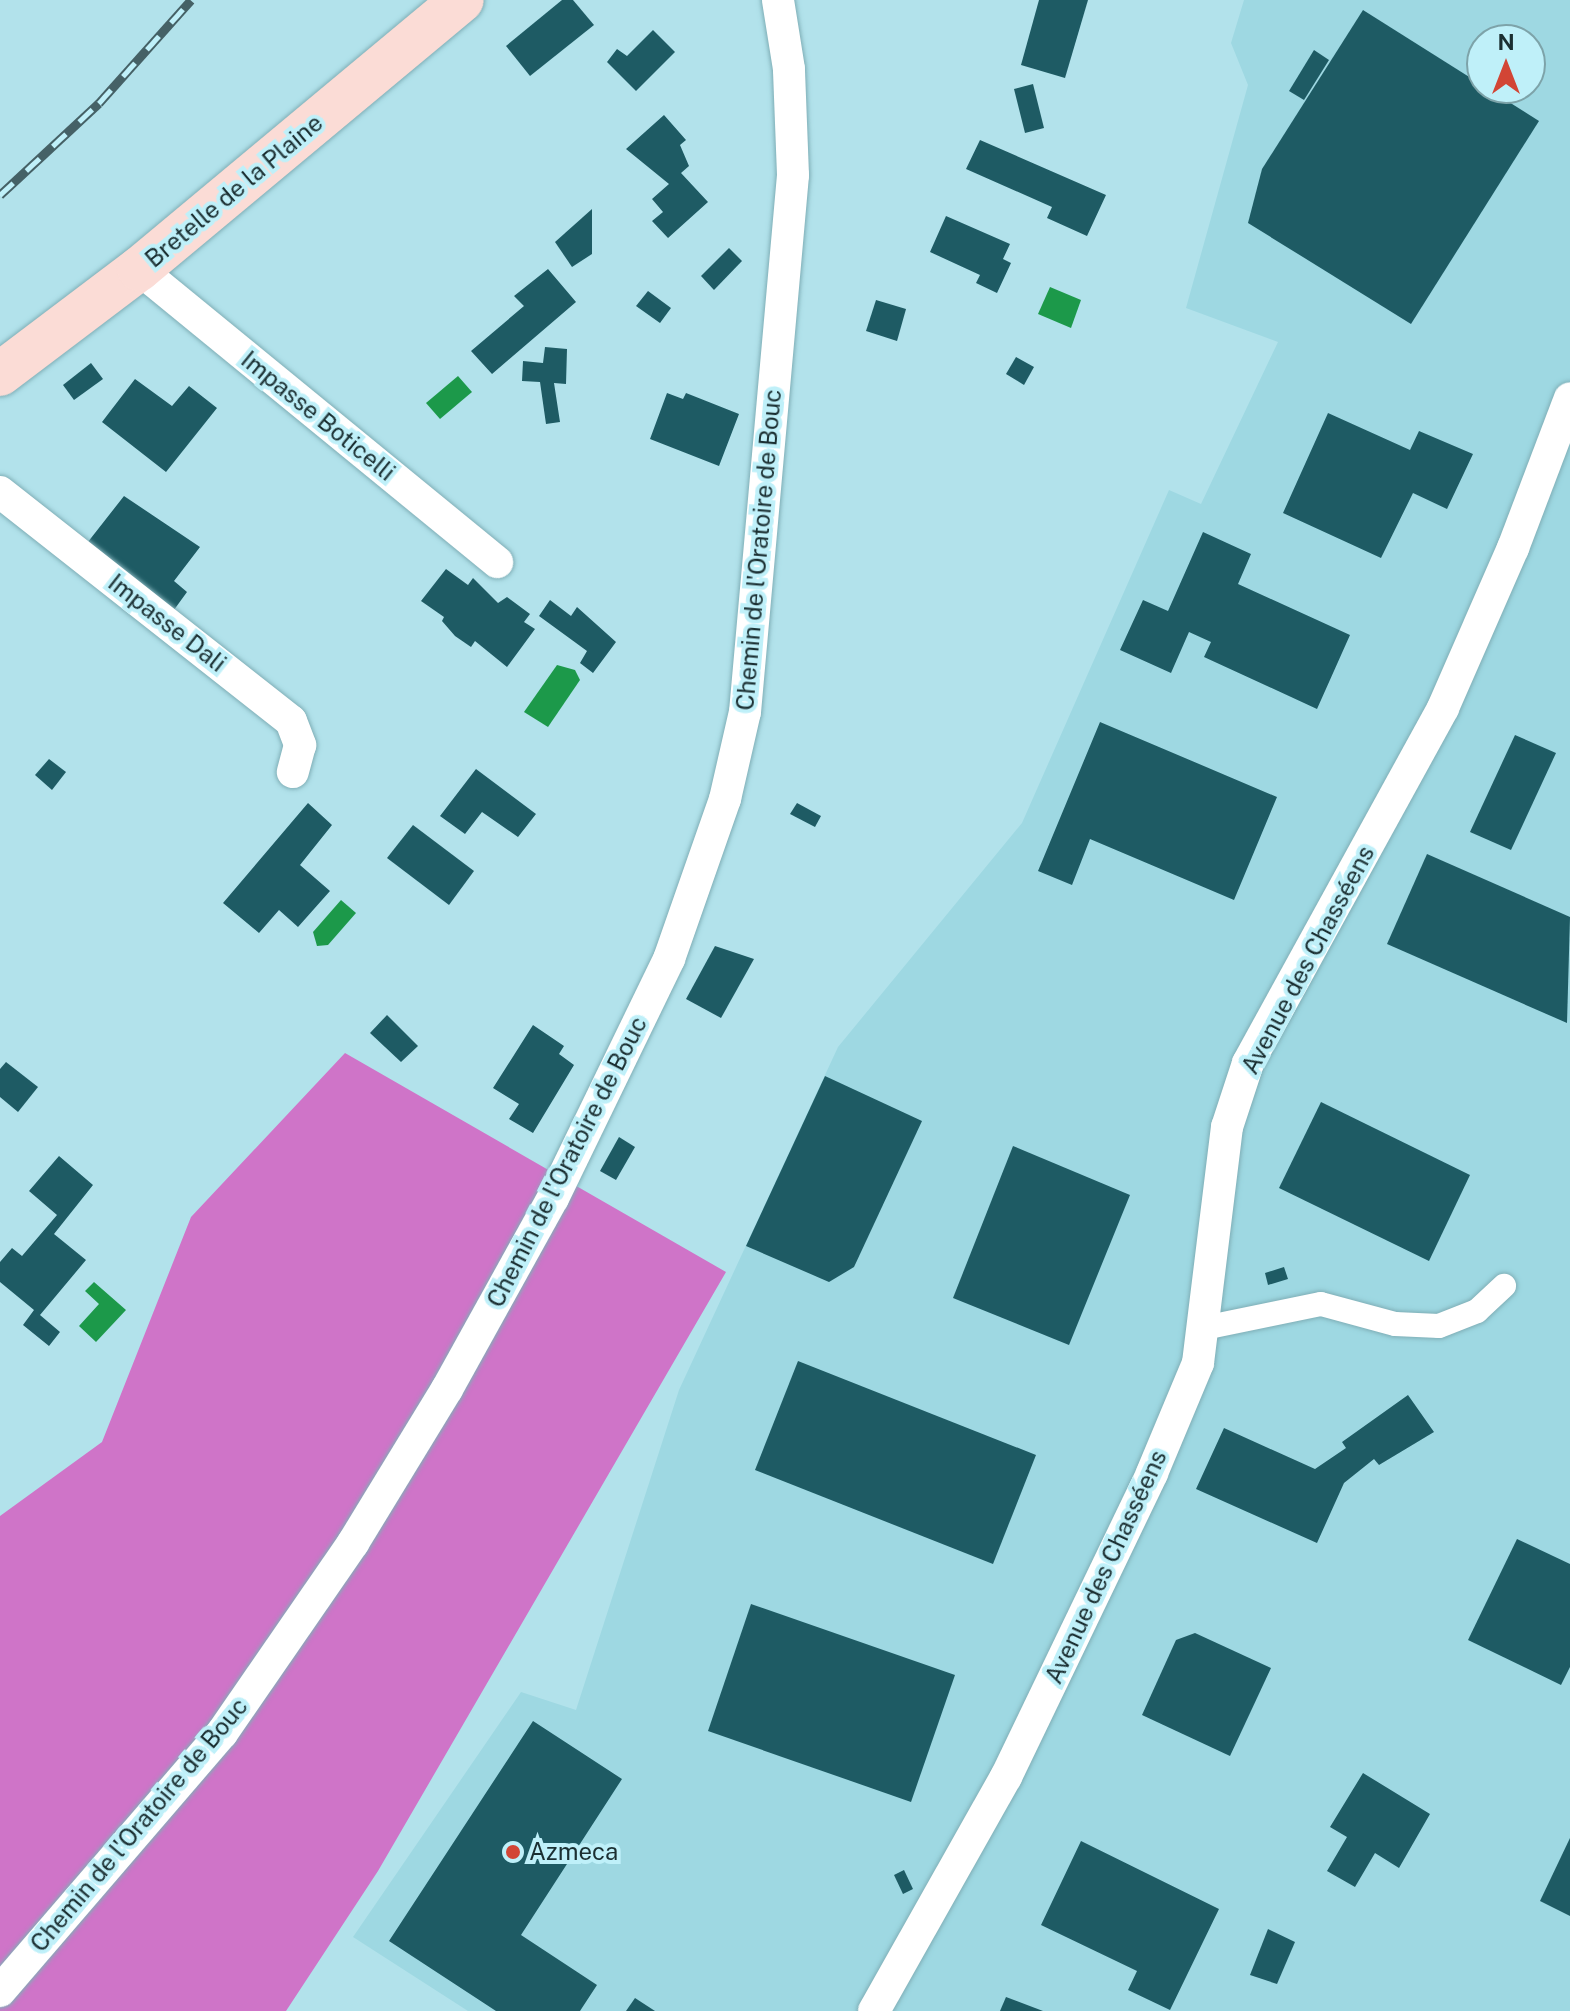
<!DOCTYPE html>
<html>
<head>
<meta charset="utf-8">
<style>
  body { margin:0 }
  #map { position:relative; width:1570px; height:2011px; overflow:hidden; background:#b2e2eb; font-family:"Public Sans",sans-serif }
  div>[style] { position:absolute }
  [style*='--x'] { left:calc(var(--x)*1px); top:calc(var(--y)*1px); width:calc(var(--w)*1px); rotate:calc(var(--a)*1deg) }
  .built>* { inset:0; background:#9ed8e2 }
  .forest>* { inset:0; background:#cf74c8 }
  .water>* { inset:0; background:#1c994a }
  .building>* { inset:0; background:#1e5b64 }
  .roads { filter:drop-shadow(0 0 2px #7faeb6) drop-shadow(0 0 2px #7faeb6) }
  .pedestrian>* { height:24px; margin:-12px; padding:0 12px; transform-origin:12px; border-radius:12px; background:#fff }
  .minor>* { height:32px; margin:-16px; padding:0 16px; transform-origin:16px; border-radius:16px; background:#fff }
  .secondary>* { height:44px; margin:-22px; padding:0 22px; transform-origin:22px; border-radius:22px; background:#fbdcd6 }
  .rail>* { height:9px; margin-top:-4.5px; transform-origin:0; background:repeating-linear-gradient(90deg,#bff0f9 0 18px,#456166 0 36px); box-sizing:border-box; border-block:2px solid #456166 }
  .dots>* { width:22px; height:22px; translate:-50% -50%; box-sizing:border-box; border:4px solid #bff0f9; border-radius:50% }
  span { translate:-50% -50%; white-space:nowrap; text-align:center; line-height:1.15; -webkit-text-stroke:8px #bff0f9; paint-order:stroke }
  .street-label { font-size:24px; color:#1b2f32 }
  .poi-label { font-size:24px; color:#1b2f32 }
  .left { translate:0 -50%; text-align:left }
  .north { position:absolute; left:1466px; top:24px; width:80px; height:80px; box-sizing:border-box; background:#bff0f9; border:2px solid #7da3a9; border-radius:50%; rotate:0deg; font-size:22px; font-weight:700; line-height:32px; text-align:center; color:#1b2f32 }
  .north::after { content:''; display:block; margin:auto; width:28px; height:36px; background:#d24535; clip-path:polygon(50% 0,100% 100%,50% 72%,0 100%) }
</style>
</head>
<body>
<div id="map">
  <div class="built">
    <div style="clip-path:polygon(evenodd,1244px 0,1570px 0,1570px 2011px,468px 2011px,353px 1937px,521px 1692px,576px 1710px,679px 1390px,838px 1047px,1022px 823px,1169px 490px,1201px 504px,1278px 342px,1186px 308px,1248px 85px,1231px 43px,1244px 0,1482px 40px,1530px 40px,1530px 88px,1482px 88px,1482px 40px)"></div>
  </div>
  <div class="forest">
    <div style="clip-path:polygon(345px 1053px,726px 1272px,378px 1871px,286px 2011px,0 2011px,0 1516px,102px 1442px,191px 1217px)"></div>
  </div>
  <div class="water">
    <div style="clip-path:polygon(1050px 287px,1081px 300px,1071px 328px,1038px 314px)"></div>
    <div style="clip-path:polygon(458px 376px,472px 392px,440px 419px,426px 403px)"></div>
    <div style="clip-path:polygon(557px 665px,575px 670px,580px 680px,548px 727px,524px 712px)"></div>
    <div style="clip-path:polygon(341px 900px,356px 913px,328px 945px,317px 946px,313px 932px)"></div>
    <div style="clip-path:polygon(94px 1282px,126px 1310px,96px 1342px,79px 1326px,99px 1304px,85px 1291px)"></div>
  </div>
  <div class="building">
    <div style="clip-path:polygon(562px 0,573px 0,594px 25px,530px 76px,506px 46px)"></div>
    <div style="clip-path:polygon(1039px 0,1088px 0,1065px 78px,1021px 65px)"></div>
    <div style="clip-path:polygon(1363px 10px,1539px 121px,1411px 324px,1248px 223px,1262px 169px)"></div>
    <div style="clip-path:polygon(653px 30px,675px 52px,636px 91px,607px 62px,617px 49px,627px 56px)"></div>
    <div style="clip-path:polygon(1314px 50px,1329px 60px,1304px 100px,1289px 91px)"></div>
    <div style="clip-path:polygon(1033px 84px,1044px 128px,1025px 133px,1014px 89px)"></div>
    <div style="clip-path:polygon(664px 115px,686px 140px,680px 145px,689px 166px,681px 173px,708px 202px,668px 238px,652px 221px,663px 212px,652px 199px,669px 184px,626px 149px)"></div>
    <div style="clip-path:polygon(980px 140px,1106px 195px,1087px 236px,1047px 218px,1052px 207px,966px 169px)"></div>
    <div style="clip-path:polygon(592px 209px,592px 254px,572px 267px,555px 242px)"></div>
    <div style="clip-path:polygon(946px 216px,1010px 244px,1003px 259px,1011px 263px,997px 293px,976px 283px,980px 275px,930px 252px)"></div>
    <div style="clip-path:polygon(729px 248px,742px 261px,714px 290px,701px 276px)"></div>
    <div style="clip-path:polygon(548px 269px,576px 302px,492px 374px,471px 351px,524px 306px,514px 296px)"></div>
    <div style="clip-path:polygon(648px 291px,671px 308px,660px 323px,636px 306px)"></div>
    <div style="clip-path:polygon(876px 300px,906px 309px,897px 341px,866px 331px)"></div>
    <div style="clip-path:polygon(545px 347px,567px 349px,566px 384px,554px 383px,560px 422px,546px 424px,540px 382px,522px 381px,523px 361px,543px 363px)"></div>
    <div style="clip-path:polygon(1016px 357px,1034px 367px,1024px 385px,1006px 374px)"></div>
    <div style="clip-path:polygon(91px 363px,103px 379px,74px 400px,63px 385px)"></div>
    <div style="clip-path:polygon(135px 379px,172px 406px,189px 386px,217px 408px,166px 472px,102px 422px)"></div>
    <div style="clip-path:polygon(667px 393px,683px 399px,686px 393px,739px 414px,719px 466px,650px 439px)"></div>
    <div style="clip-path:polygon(1328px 413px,1410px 450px,1419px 431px,1473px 454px,1447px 509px,1413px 493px,1381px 558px,1283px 513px)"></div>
    <div style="clip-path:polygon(124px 496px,200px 547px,174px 581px,187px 592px,171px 614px,84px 547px)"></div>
    <div style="clip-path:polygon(1203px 532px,1251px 554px,1238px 584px,1350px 635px,1317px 709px,1204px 657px,1211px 642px,1189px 632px,1171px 673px,1120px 650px,1143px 600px,1168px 611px)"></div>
    <div style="clip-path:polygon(446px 569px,468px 585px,473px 578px,498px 603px,507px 597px,530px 614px,524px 622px,535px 629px,507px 667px,475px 641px,471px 647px,455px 636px,442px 621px,444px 617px,421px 601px)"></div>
    <div style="clip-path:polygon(550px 600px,571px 616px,577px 607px,616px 642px,593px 673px,580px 663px,587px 651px,539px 616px)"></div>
    <div style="clip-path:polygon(1100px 722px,1277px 797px,1234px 900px,1090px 839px,1072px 885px,1038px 871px)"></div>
    <div style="clip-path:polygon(1515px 735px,1556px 753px,1511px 850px,1470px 832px)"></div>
    <div style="clip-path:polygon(49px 759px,66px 772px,52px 790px,35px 775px)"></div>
    <div style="clip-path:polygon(476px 769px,536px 814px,518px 837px,482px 812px,465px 834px,440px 816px)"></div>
    <div style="clip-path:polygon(308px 803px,332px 825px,300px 865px,330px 891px,298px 927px,279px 910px,259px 933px,223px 903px)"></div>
    <div style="clip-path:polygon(797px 803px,821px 816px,815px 827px,790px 814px)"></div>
    <div style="clip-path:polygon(413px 825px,474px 871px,449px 905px,387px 858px)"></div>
    <div style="clip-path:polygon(1427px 854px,1570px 917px,1567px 1023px,1387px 944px)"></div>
    <div style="clip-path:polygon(715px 946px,754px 959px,721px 1018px,686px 999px)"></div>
    <div style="clip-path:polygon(387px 1015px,418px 1046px,401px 1062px,370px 1033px)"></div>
    <div style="clip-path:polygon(533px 1025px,564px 1046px,559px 1054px,574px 1065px,533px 1133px,509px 1119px,519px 1104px,493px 1088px)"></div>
    <div style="clip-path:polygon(6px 1062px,38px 1087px,18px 1112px,0 1097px,0 1069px)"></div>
    <div style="clip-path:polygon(825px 1076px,922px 1121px,854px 1267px,829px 1282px,746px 1246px)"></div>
    <div style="clip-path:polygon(1321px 1102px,1470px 1175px,1429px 1261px,1279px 1188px)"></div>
    <div style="clip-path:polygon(619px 1137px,635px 1147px,616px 1180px,600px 1171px)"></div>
    <div style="clip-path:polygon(1013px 1146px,1130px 1195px,1069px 1345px,953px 1298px)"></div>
    <div style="clip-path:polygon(59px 1156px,93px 1185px,54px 1234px,86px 1260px,40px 1315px,60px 1332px,49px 1346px,23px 1325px,34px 1310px,0 1282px,0 1262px,12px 1248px,22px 1256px,57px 1215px,29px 1191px)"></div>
    <div style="clip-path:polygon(1284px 1267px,1288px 1279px,1268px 1285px,1265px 1273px)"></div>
    <div style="clip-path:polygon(798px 1361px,1036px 1455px,993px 1564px,755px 1470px)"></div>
    <div style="clip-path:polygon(1408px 1395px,1434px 1432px,1379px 1465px,1374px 1459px,1344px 1483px,1317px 1543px,1196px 1489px,1224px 1428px,1315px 1469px,1346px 1448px,1342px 1442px)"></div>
    <div style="clip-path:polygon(1517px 1539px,1570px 1564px,1570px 1667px,1561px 1685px,1468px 1640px)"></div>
    <div style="clip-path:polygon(751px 1604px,955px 1675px,911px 1802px,708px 1731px)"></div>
    <div style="clip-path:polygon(1195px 1633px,1271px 1668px,1230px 1756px,1142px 1715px,1176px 1640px)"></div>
    <div style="clip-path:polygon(533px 1721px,622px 1779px,521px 1935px,597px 1985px,580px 2011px,496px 2011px,389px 1941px)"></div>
    <div style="clip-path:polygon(1363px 1773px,1430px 1814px,1399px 1868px,1375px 1853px,1355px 1887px,1327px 1871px,1347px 1837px,1330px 1827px)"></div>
    <div style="clip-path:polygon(1570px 1838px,1570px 1916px,1540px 1901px)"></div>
    <div style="clip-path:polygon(1081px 1841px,1219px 1909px,1170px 2010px,1128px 1990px,1137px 1971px,1041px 1925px)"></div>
    <div style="clip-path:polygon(904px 1870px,913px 1889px,903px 1894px,894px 1875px)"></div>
    <div style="clip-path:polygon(1268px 1929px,1295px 1942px,1277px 1984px,1250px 1975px)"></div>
    <div style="clip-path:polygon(1006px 1997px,1043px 2011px,1000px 2011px)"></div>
    <div style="clip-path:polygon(635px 1998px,655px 2011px,626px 2011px)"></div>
  </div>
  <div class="roads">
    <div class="pedestrian">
      <div style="--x:1204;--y:1328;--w:119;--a:-11.6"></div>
      <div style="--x:1321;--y:1304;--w:77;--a:15.1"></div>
      <div style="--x:1395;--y:1324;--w:44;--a:2.6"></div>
      <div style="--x:1439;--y:1326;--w:41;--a:-21.5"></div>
      <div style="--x:1477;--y:1311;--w:37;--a:-43"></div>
    </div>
    <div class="minor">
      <div style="--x:139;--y:269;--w:463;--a:39.3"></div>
      <div style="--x:0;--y:492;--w:370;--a:38.2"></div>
      <div style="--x:291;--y:721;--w:26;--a:69"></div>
      <div style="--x:300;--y:745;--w:28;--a:105"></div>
      <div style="--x:0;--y:1991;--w:340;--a:-49.3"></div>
      <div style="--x:222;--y:1733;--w:231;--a:-55.4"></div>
      <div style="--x:353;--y:1543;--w:180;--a:-58.6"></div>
      <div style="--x:447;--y:1389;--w:218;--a:-61"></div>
      <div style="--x:553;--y:1198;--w:266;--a:-64.1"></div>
      <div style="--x:669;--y:959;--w:170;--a:-70.7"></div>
      <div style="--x:725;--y:799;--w:89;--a:-77.1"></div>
      <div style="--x:745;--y:712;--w:539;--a:-84.89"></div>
      <div style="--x:793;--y:175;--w:106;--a:-92.2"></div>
      <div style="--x:789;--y:69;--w:70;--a:-99.1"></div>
      <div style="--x:874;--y:2011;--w:269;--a:-60.6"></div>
      <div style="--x:1006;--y:1777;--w:337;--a:-64.3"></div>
      <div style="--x:1152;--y:1473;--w:119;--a:-67.3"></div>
      <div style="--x:1198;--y:1363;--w:238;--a:-83"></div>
      <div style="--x:1227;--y:1127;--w:67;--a:-71.8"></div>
      <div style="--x:1248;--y:1063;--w:405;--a:-61.2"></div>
      <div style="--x:1443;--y:708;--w:175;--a:-66.4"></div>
      <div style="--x:1513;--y:548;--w:160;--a:-69.2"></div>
    </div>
    <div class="secondary">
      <div style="--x:0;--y:374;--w:174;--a:-37.1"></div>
      <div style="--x:139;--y:269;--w:420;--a:-39.8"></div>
    </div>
  </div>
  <div class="rail">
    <div style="--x:0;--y:195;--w:135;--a:-42.9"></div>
    <div style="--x:99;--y:103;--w:138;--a:-48.2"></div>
  </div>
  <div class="dots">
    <div style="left:513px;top:1852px;background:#d24535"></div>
  </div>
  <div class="street-label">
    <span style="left:234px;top:191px;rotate:-40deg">Bretelle de la Plaine</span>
    <span style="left:318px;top:416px;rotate:39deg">Impasse Boticelli</span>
    <span style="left:759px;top:550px;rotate:-85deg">Chemin de l'Oratoire de Bouc</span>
    <span style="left:167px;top:623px;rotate:38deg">Impasse Dali</span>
    <span style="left:1308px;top:960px;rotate:-62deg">Avenue des Chasséens</span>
    <span style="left:567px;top:1162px;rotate:-63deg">Chemin de l'Oratoire de Bouc</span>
    <span style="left:1106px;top:1567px;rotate:-65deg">Avenue des Chasséens</span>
    <span style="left:139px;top:1825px;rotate:-50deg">Chemin de l'Oratoire de Bouc</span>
  </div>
  <div class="poi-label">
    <span class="left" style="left:529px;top:1852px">Azmeca</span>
  </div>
  <div class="north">N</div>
</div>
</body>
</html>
